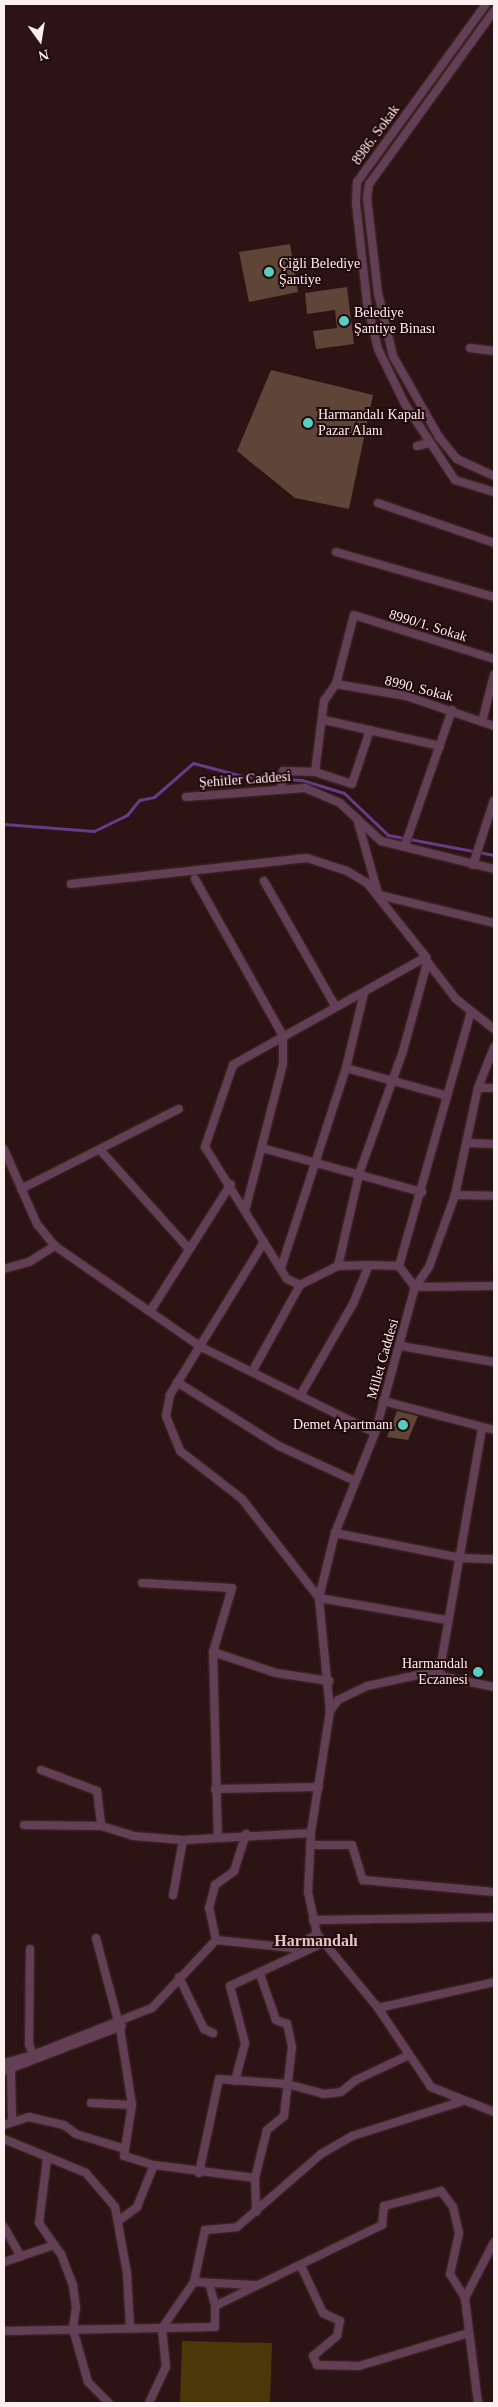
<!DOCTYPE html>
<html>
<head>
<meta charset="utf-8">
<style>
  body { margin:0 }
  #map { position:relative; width:498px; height:2407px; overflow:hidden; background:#2c1314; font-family:"Times New Roman",serif }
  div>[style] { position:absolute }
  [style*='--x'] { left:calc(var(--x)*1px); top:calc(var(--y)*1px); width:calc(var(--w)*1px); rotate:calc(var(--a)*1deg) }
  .green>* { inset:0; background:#4b3707 }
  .stream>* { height:3px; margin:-1.5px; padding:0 1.5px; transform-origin:1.5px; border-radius:1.5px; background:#673b87 }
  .building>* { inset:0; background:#5f4537 }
  .roads { filter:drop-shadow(0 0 1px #452d2e) drop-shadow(0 0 1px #452d2e) }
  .street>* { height:8px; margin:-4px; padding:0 4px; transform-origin:4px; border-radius:4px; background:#623f54 }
  .dots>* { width:14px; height:14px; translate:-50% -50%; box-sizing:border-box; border:2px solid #22090c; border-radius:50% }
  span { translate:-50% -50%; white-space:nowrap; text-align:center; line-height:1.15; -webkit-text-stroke:4px #22090c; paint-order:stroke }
  .street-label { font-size:14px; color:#ffefef }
  .poi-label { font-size:14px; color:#ffefef }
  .left { translate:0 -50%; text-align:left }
  .right { translate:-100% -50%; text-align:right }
  .quarter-label { font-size:16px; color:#e6c1c2; font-weight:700 }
  .frame { position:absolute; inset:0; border:5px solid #ffefef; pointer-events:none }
  .north { position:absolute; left:15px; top:15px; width:50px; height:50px; -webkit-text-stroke:4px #22090c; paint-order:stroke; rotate:167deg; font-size:14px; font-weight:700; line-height:20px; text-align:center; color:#ffefef }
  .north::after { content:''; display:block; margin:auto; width:18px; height:22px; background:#ffefef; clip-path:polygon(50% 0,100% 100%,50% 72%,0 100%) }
</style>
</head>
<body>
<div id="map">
  <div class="green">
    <div style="clip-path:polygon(182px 2341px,272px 2343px,270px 2403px,180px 2403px)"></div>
  </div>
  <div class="stream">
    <div style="--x:4;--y:824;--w:90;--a:4.4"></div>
    <div style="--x:94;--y:831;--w:37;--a:-26"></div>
    <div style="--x:127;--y:815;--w:19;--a:-51"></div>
    <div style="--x:139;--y:800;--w:15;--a:-11"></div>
    <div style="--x:154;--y:797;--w:52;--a:-41.1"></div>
    <div style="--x:193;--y:763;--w:55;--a:14.8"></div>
    <div style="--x:246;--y:777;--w:56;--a:3.1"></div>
    <div style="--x:302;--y:780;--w:44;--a:17.2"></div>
    <div style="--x:344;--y:793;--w:61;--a:43.7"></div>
    <div style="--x:388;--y:835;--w:108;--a:10.7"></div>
  </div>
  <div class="building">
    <div style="clip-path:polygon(290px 244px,298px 292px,249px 302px,239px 252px)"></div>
    <div style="clip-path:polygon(347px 287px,354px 344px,316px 349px,313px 331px,337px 328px,335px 310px,307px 314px,305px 293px)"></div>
    <div style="clip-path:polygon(271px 370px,373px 395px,349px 509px,295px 498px,237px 451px)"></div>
    <div style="clip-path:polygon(397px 1411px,418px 1416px,408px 1440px,387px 1437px)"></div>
  </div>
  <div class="roads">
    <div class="street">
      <div style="--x:486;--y:4;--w:220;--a:125.9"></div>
      <div style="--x:357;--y:182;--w:21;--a:93"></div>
      <div style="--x:356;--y:203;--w:101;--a:83.7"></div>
      <div style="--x:367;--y:303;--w:47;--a:76.6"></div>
      <div style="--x:378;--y:349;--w:61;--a:63.9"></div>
      <div style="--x:405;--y:404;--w:91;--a:56.7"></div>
      <div style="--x:455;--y:480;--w:41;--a:17.1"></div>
      <div style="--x:494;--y:11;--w:213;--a:125.8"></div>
      <div style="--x:369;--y:184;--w:14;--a:98"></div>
      <div style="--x:367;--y:198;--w:96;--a:83.4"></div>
      <div style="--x:378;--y:293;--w:65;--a:76.6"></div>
      <div style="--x:393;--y:356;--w:93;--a:60.4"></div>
      <div style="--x:439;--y:437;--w:28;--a:51"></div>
      <div style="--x:457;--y:459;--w:41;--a:24.7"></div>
      <div style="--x:470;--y:348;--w:24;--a:7"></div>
      <div style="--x:417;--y:446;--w:12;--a:-14"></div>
      <div style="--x:378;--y:503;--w:123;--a:19"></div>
      <div style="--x:336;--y:552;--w:164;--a:15.9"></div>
      <div style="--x:336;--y:684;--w:71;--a:9.7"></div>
      <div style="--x:406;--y:696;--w:93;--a:18.8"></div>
      <div style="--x:324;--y:720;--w:119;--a:12.6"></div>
      <div style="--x:482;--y:722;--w:49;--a:-75.7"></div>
      <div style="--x:315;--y:772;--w:72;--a:-82.8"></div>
      <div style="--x:324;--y:701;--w:21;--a:-55"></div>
      <div style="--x:336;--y:684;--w:71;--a:-75.4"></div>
      <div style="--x:354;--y:615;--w:147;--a:17.4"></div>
      <div style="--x:281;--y:790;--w:19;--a:-84"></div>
      <div style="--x:283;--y:771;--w:32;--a:2"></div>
      <div style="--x:315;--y:772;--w:39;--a:18"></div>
      <div style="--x:352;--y:784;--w:57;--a:-71.6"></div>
      <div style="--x:186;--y:797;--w:119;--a:-4.3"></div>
      <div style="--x:305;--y:788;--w:38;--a:23"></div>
      <div style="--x:340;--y:803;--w:56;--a:42.8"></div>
      <div style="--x:381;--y:841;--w:116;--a:13.9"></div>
      <div style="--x:358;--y:822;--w:74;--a:74.3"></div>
      <div style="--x:405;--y:845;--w:143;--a:-70.8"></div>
      <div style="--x:473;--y:865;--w:68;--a:-72.1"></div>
      <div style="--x:195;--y:879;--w:180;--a:60.7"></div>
      <div style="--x:283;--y:1036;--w:28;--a:90"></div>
      <div style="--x:283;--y:1064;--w:148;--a:104.5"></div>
      <div style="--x:264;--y:881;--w:145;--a:60.3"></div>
      <div style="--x:71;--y:884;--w:237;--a:-6.3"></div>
      <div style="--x:307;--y:858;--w:42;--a:18"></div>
      <div style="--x:347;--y:871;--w:23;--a:31"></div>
      <div style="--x:367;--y:883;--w:95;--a:51.4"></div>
      <div style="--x:426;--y:957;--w:221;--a:150.8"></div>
      <div style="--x:233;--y:1065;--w:87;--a:108.9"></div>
      <div style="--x:205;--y:1147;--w:155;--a:58.2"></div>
      <div style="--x:287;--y:1279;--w:14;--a:25"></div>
      <div style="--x:300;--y:1285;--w:42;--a:-26.6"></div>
      <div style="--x:338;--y:1266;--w:31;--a:-2"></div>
      <div style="--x:369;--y:1265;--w:30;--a:2"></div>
      <div style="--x:399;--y:1266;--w:26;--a:53"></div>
      <div style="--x:415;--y:1287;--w:79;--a:-0.7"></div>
      <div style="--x:379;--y:895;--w:118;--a:13.7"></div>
      <div style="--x:426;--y:960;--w:49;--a:52.4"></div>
      <div style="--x:456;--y:999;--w:48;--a:38.3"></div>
      <div style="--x:346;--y:1068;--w:102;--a:15.4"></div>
      <div style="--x:478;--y:1088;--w:16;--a:0"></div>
      <div style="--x:468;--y:1143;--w:26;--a:2"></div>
      <div style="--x:262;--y:1148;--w:166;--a:15.4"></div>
      <div style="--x:4;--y:1149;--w:82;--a:66.3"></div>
      <div style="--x:37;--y:1224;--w:28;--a:51"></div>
      <div style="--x:55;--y:1246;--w:178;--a:34.7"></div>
      <div style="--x:201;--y:1347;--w:194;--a:26.3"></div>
      <div style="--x:102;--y:1152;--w:129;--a:48.1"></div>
      <div style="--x:21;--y:1189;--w:177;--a:-26.9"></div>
      <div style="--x:455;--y:1195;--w:39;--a:1"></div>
      <div style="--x:264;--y:1242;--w:180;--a:121.6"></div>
      <div style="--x:170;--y:1395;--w:21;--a:101"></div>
      <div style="--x:166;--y:1416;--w:38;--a:68"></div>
      <div style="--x:180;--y:1451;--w:78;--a:37.7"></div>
      <div style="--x:242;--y:1499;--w:125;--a:52.1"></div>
      <div style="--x:319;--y:1598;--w:130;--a:9.8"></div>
      <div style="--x:338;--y:1266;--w:94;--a:-77.1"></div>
      <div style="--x:359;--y:1174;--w:131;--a:-70.3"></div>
      <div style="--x:403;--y:1051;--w:91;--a:-74.7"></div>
      <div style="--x:399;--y:1266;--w:264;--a:-74.2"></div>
      <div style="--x:281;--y:1268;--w:210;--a:-72"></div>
      <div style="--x:346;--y:1068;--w:77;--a:-76.5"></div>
      <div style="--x:4;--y:1269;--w:26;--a:-16"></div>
      <div style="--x:29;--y:1262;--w:31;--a:-32"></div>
      <div style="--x:151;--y:1310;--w:149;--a:-57.6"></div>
      <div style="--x:401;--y:1346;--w:94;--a:9.8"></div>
      <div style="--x:252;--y:1372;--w:99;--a:-61.1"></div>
      <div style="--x:177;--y:1382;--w:120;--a:32.1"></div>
      <div style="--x:279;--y:1446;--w:84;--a:24.7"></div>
      <div style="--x:300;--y:1396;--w:106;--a:-60.1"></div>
      <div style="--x:353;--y:1304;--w:42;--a:-67.7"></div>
      <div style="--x:383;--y:1401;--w:115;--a:14.6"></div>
      <div style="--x:335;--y:1533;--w:128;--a:11.2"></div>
      <div style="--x:461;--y:1558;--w:33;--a:2"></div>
      <div style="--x:142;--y:1583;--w:90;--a:3.2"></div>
      <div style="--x:232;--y:1588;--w:67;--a:106.5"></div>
      <div style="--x:213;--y:1652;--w:185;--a:88.5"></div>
      <div style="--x:213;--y:1652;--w:66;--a:18.4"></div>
      <div style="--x:276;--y:1673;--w:54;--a:8.6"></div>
      <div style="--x:439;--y:1675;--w:251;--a:-80.1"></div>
      <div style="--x:494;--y:1687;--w:68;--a:-168.2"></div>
      <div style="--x:427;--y:1673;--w:61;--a:167.8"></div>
      <div style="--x:367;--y:1686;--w:32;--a:154"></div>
      <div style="--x:338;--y:1700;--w:14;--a:126"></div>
      <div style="--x:330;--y:1711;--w:123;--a:98.9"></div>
      <div style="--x:311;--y:1833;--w:59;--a:92.9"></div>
      <div style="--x:308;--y:1892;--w:43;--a:77.9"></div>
      <div style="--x:317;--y:1934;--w:96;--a:50.5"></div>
      <div style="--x:378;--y:2008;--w:95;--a:56.1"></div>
      <div style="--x:431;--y:2087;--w:68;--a:21.6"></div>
      <div style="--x:330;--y:1711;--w:114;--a:-95.6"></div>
      <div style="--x:319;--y:1598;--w:67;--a:-76.2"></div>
      <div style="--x:335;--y:1533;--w:108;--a:-68.2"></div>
      <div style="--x:375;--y:1433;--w:151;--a:-74.7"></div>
      <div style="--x:415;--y:1287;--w:24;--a:-55"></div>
      <div style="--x:429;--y:1267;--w:77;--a:-70.1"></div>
      <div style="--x:455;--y:1195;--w:109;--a:-77.9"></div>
      <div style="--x:478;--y:1088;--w:44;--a:-68.7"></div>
      <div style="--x:41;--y:1770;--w:60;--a:20.6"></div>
      <div style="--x:97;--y:1791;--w:35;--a:83"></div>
      <div style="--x:215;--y:1789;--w:104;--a:-1.1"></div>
      <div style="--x:24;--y:1825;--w:77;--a:0.7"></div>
      <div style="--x:101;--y:1826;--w:34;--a:17"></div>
      <div style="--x:133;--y:1836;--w:50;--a:4.6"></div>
      <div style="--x:183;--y:1840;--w:56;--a:100.3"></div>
      <div style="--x:183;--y:1840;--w:128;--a:-3.1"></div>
      <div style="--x:310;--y:1845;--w:42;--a:0"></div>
      <div style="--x:352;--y:1845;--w:37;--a:73"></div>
      <div style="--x:363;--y:1880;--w:132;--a:5.2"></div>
      <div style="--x:313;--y:1920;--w:181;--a:-0.9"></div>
      <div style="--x:96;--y:1938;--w:93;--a:75.1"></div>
      <div style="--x:120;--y:2028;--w:78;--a:81.1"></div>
      <div style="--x:132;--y:2105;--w:45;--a:99"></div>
      <div style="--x:216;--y:1940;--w:33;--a:-102"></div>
      <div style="--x:209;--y:1908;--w:24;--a:-75"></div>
      <div style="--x:215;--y:1885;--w:24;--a:-36"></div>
      <div style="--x:234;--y:1871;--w:39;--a:-72"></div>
      <div style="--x:30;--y:1949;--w:95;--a:90.6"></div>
      <div style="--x:29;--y:2044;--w:12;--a:70"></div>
      <div style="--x:179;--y:1977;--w:58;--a:64.3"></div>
      <div style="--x:204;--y:2029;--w:10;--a:24"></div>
      <div style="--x:378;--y:2008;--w:119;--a:-12.6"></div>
      <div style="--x:4;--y:2063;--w:30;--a:-15"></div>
      <div style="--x:33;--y:2055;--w:128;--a:-21.6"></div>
      <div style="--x:152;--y:2008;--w:93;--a:-46.7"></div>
      <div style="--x:216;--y:1940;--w:77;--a:5.9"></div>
      <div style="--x:293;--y:1948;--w:28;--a:-30"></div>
      <div style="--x:4;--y:2071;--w:126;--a:-20.9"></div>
      <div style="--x:11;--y:2071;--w:49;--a:88.8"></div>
      <div style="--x:235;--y:2081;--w:39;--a:-75"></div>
      <div style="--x:245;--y:2043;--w:59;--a:-104.7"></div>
      <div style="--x:230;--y:1986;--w:102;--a:-24.8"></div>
      <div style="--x:91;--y:2103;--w:41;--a:2.8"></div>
      <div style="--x:4;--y:2125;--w:26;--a:-18"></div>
      <div style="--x:29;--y:2117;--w:36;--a:13"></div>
      <div style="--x:64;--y:2125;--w:15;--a:37"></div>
      <div style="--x:76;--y:2134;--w:51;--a:17"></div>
      <div style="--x:125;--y:2149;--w:7;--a:98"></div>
      <div style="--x:124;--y:2156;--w:31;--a:17"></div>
      <div style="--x:154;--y:2165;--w:102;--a:7.3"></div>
      <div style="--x:255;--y:2178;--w:34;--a:88"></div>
      <div style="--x:4;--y:2139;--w:89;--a:22.5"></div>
      <div style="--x:86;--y:2173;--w:45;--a:49.5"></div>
      <div style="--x:115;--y:2207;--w:67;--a:79.7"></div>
      <div style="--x:127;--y:2273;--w:54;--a:86.8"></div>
      <div style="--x:47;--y:2159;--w:64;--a:97.1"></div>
      <div style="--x:39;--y:2223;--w:38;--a:55"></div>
      <div style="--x:61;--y:2254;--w:34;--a:69"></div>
      <div style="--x:73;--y:2286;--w:21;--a:82"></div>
      <div style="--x:76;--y:2307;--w:22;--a:98"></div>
      <div style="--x:73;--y:2329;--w:55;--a:74.2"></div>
      <div style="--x:88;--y:2382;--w:30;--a:45"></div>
      <div style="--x:199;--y:2173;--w:96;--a:-78"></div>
      <div style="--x:219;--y:2079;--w:68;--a:4.2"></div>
      <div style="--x:287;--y:2084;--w:38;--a:15"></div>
      <div style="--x:324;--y:2094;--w:17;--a:-7"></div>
      <div style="--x:341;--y:2092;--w:19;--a:-39"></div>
      <div style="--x:356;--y:2080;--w:56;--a:-25.2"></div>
      <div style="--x:255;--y:2178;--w:49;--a:-76"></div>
      <div style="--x:267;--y:2130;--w:22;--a:-39"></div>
      <div style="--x:284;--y:2116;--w:69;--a:-83.4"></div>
      <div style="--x:292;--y:2047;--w:24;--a:-102"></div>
      <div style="--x:287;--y:2024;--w:12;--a:-160"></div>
      <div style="--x:276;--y:2020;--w:49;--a:-109.2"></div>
      <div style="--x:118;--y:2221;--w:24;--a:-36"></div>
      <div style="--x:137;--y:2207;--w:45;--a:-68"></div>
      <div style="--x:4;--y:2227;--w:34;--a:60"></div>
      <div style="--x:4;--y:2262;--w:53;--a:-18.8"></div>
      <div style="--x:301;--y:2266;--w:52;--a:64.9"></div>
      <div style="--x:323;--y:2313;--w:19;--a:25"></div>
      <div style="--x:340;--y:2321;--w:15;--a:101"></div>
      <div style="--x:337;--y:2336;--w:31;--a:140"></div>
      <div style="--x:313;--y:2356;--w:10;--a:66"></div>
      <div style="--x:317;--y:2365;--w:42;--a:1.4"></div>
      <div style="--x:359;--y:2366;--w:115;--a:-16.7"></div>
      <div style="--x:194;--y:2282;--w:61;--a:2.8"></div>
      <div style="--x:209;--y:2283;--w:24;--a:75"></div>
      <div style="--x:4;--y:2331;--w:158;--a:-1.1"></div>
      <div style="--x:162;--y:2328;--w:56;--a:-55.2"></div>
      <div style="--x:194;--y:2282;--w:53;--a:-78.1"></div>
      <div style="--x:205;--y:2230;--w:32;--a:-5"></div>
      <div style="--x:237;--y:2227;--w:111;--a:-41"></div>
      <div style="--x:321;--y:2154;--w:36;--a:-30"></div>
      <div style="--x:352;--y:2136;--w:113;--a:-17.5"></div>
      <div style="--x:149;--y:2403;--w:40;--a:-65"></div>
      <div style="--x:166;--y:2367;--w:39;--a:-96"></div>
      <div style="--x:162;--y:2328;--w:53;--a:-1.1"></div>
      <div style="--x:215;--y:2327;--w:21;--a:-90"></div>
      <div style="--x:215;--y:2306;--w:186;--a:-25.9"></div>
      <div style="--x:382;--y:2225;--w:19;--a:-84"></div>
      <div style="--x:384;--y:2206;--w:59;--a:-14.7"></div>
      <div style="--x:441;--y:2191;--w:20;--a:53"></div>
      <div style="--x:453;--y:2207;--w:27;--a:77"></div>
      <div style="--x:459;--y:2233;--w:42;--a:102.4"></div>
      <div style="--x:450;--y:2274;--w:28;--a:58"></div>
      <div style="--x:478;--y:2403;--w:106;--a:-97.1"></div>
      <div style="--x:465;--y:2298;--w:63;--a:-62.6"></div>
    </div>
  </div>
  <div class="dots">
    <div style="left:269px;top:272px;background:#58cec0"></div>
    <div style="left:344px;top:321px;background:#58cec0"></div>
    <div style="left:308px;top:423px;background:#58cec0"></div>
    <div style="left:403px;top:1425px;background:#58cec0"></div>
    <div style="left:478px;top:1672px;background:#58cec0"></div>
  </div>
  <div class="street-label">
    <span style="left:376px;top:135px;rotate:-54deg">8986. Sokak</span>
    <span style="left:428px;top:626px;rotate:17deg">8990/1. Sokak</span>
    <span style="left:419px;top:689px;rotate:14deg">8990. Sokak</span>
    <span style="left:245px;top:780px;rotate:-4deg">Şehitler Caddesi</span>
    <span style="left:383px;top:1359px;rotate:-74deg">Millet Caddesi</span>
  </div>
  <div class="poi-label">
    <span class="left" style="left:279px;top:272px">Çiğli Belediye<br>Şantiye</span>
    <span class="left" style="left:354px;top:321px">Belediye<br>Şantiye Binası</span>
    <span class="left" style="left:318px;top:423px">Harmandalı Kapalı<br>Pazar Alanı</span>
    <span class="right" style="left:393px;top:1425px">Demet Apartmanı</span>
    <span class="right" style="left:468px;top:1672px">Harmandalı<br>Eczanesi</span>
  </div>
  <div class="quarter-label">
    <span style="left:316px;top:1941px">Harmandalı</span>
  </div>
  <div class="frame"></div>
  <div class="north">N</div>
</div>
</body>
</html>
